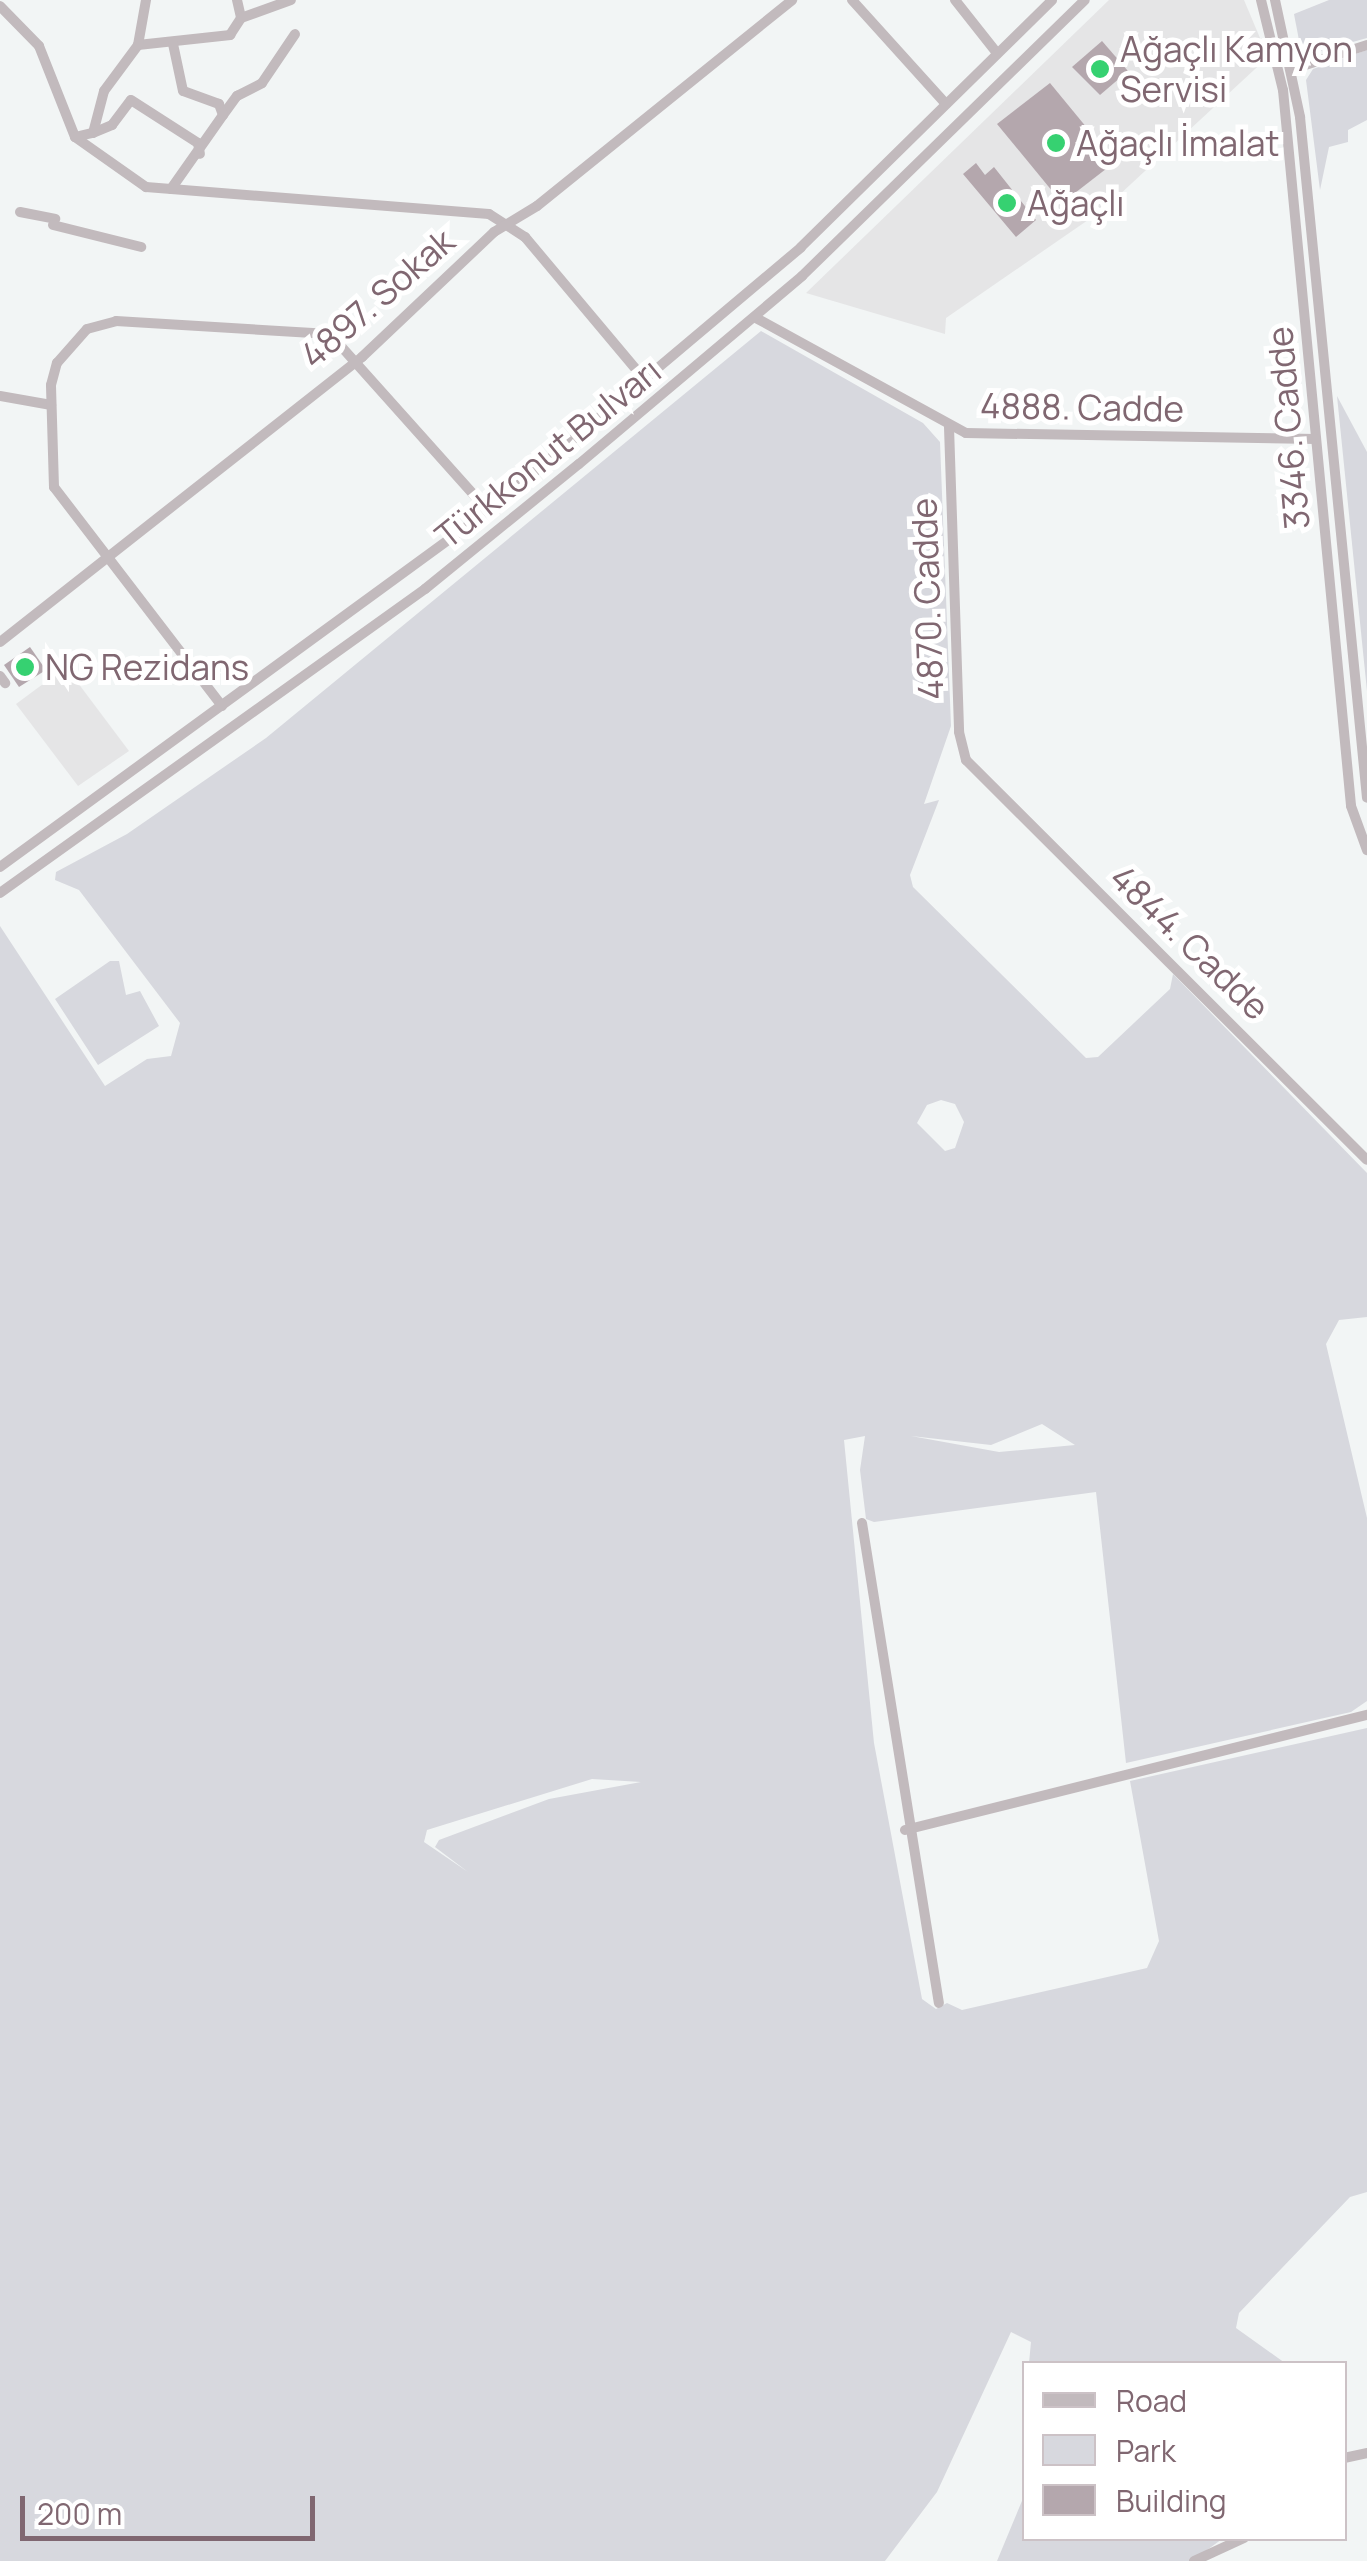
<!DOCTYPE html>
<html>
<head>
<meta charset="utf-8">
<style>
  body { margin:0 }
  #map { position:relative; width:1367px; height:2561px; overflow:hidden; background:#f2f5f5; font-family:Manrope,sans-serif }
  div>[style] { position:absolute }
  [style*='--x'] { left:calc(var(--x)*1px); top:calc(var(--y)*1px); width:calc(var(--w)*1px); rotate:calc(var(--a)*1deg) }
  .built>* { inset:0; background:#e5e5e6 }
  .green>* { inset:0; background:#d7d8de }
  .building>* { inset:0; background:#b4a7ad }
  .minor>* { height:10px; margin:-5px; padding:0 5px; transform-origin:5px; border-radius:5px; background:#c2babd }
  .dots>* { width:28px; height:28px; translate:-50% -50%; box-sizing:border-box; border:5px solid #fff; border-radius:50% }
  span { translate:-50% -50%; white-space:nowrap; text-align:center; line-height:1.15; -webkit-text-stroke:10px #fff; paint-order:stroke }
  .poi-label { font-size:35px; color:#806771 }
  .left { translate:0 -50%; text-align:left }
  .street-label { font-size:35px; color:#806771 }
  .legend { position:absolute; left:1022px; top:2361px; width:325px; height:180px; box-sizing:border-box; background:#fff; border:2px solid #ccc2c6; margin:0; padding:12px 18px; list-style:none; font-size:30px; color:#806771 }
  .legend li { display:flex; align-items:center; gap:20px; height:50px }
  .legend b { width:50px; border:2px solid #ccc2c6 }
  .scale { position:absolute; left:20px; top:2496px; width:295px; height:45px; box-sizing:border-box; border:5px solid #806771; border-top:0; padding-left:12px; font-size:30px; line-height:35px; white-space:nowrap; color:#806771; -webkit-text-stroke:8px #fff; paint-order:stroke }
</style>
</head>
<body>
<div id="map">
  <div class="built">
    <div style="clip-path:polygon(1109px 0,1244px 0,1268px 57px,1104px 209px,946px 318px,945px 334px,806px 293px)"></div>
    <div style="clip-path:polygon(66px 667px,129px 751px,78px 786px,16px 704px)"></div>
  </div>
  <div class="green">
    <div style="clip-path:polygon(1329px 0,1367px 0,1367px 38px,1302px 56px,1294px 14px)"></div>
    <div style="clip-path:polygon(1367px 50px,1367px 120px,1348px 130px,1348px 142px,1329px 147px,1320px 190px,1306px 80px,1313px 69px)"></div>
    <div style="clip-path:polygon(evenodd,761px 331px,923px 423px,940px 442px,951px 726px,924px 804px,939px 800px,910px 875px,913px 887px,1086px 1058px,1098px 1057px,1170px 989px,1173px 974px,1367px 1173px,1367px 1317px,1339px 1320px,1326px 1344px,1367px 1518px,1367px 1701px,1351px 1712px,1126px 1763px,1096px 1492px,874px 1522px,866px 1519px,860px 1470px,865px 1436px,844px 1440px,874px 1743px,922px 1999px,936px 2009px,947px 2003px,962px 2010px,1147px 1968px,1159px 1941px,1130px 1781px,1367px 1728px,1367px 2192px,1350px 2197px,1239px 2313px,1236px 2328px,1285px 2363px,1029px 2363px,1031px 2342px,1011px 2332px,937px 2492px,885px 2561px,0 2561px,0 926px,105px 1086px,147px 1059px,171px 1056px,180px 1023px,79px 890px,55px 880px,56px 872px,127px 834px,266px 738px,761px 331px,941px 1100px,955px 1104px,964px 1122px,955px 1148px,945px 1151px,917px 1123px,927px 1105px,941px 1100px,761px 331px,1042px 1424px,1075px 1445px,999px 1452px,911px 1436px,991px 1445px,1042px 1424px,761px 331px,592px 1779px,641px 1782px,549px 1799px,439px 1840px,435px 1847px,468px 1872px,424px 1842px,427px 1830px,592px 1779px)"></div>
    <div style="clip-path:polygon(1337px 396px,1367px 452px,1367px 691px)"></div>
    <div style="clip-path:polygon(110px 961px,119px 961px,126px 995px,140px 991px,159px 1026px,98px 1065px,55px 999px)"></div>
    <div style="clip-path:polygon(1024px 2496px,1024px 2538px,1222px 2539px,1192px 2561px,997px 2561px)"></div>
  </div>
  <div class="building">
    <div style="clip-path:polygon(1102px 41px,1128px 71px,1100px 95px,1072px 67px)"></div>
    <div style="clip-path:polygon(1050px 83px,1115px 162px,1062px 203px,997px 124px)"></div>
    <div style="clip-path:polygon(976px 163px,985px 175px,994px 167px,1036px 220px,1016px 237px,963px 174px)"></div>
    <div style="clip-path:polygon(30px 647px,46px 670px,19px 687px,4px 665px)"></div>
  </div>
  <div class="minor">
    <div style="--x:237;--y:0;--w:18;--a:77"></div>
    <div style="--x:852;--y:0;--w:140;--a:47.9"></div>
    <div style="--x:955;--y:0;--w:68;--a:51.6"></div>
    <div style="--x:1261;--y:0;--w:93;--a:76.3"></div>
    <div style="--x:1283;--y:90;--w:719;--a:84.57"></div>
    <div style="--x:1351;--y:806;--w:47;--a:70"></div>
    <div style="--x:1275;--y:0;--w:120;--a:77.9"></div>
    <div style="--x:1300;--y:117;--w:684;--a:84.38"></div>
    <div style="--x:0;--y:6;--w:56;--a:45.7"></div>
    <div style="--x:39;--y:46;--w:98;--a:68.4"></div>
    <div style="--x:75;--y:137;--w:87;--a:35.2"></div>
    <div style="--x:146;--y:187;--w:344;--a:4.5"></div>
    <div style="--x:489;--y:214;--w:43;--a:32.6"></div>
    <div style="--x:525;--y:237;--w:187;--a:50"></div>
    <div style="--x:138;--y:45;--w:93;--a:-6.2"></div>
    <div style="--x:230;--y:35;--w:20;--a:-57"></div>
    <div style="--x:241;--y:18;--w:53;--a:-19.8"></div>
    <div style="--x:1293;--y:69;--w:78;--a:-18"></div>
    <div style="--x:223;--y:115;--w:24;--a:-54"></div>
    <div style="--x:237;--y:96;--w:28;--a:-27"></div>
    <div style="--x:262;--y:83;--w:59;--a:-56"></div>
    <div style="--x:93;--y:133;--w:21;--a:-23"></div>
    <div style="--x:112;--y:125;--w:31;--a:-53"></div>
    <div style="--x:131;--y:100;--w:80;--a:32.7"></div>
    <div style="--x:198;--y:143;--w:11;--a:80"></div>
    <div style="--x:75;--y:137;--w:18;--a:-13"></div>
    <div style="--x:93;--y:133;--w:43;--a:-75.3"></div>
    <div style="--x:104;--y:91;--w:57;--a:-53.5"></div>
    <div style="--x:138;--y:45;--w:46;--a:-79.9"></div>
    <div style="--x:171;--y:189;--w:90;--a:-54.9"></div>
    <div style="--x:223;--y:115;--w:12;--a:-110"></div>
    <div style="--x:219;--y:104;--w:38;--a:-160"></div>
    <div style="--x:183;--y:91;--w:48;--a:-102"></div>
    <div style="--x:20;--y:212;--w:36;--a:11"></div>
    <div style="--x:53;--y:225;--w:91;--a:14"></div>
    <div style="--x:756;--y:318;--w:239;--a:28.7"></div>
    <div style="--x:966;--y:433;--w:350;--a:1"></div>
    <div style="--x:0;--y:396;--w:52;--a:10"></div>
    <div style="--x:949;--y:427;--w:305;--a:88.1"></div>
    <div style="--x:959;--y:732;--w:29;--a:76"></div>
    <div style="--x:966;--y:760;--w:566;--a:44.93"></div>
    <div style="--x:0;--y:642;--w:461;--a:-38.2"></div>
    <div style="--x:362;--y:357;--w:182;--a:-43.4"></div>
    <div style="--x:494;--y:232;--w:50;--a:-31.2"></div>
    <div style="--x:537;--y:206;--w:328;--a:-38.9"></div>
    <div style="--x:0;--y:676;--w:9;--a:54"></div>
    <div style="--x:222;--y:706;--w:276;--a:-127.5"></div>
    <div style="--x:54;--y:487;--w:102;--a:-91.7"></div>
    <div style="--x:51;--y:385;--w:23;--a:-75"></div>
    <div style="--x:57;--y:363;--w:45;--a:-48.6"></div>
    <div style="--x:87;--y:329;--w:30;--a:-15"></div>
    <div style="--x:116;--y:321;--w:214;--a:3.5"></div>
    <div style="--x:330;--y:334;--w:237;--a:48.2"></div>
    <div style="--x:0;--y:867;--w:604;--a:-36.11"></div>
    <div style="--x:488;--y:511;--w:409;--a:-40.1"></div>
    <div style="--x:801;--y:247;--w:352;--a:-44.5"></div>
    <div style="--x:0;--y:893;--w:523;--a:-35.58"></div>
    <div style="--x:425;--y:589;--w:198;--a:-39.1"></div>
    <div style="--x:579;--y:464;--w:292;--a:-40.1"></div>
    <div style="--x:802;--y:276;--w:395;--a:-44.3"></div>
    <div style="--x:862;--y:1523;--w:486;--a:80.9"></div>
    <div style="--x:905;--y:1830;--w:476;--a:-14"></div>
    <div style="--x:1344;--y:2458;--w:24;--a:-12"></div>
    <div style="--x:1194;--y:2561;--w:55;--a:-24.7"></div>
  </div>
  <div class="dots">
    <div style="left:1100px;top:69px;background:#36d171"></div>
    <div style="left:1056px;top:143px;background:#36d171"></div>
    <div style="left:1007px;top:203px;background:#36d171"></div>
    <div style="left:25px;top:667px;background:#36d171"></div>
  </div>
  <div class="poi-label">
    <span class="left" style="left:1120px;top:69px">Ağaçlı Kamyon<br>Servisi</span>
    <span class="left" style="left:1076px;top:143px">Ağaçlı İmalat</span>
    <span class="left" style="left:1027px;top:203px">Ağaçlı</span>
    <span class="left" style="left:45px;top:667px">NG Rezidans</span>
  </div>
  <div class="street-label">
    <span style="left:377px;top:298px;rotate:-41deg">4897. Sokak</span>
    <span style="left:1082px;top:407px;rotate:1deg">4888. Cadde</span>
    <span style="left:1288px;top:428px;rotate:-95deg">3346. Cadde</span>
    <span style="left:548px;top:453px;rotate:-39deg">Türkkonut Bulvarı</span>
    <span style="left:927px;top:599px;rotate:-92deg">4870. Cadde</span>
    <span style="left:1190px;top:942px;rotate:44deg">4844. Cadde</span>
  </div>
  <ul class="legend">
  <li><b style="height:12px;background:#c2babd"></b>Road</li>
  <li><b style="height:28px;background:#d7d8de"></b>Park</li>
  <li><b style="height:28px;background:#b4a7ad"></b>Building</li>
  </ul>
  <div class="scale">200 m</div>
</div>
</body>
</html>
